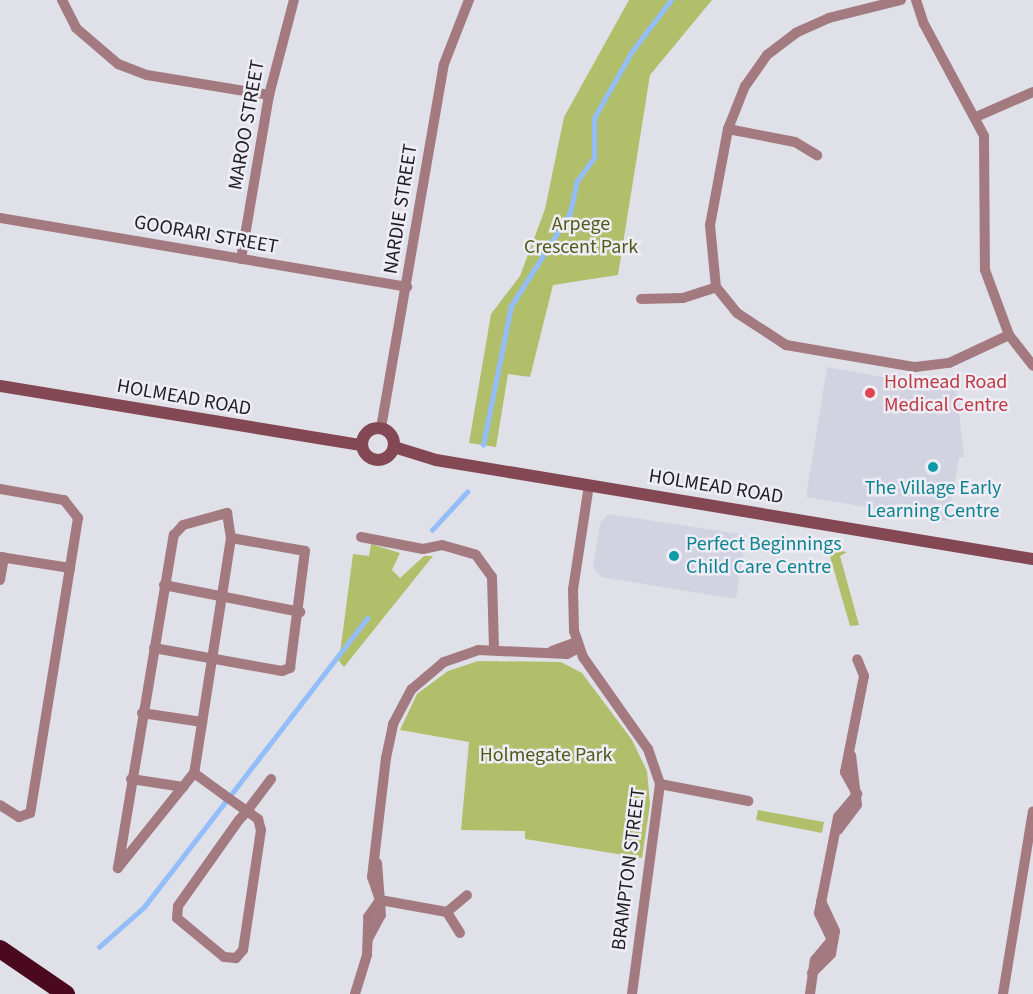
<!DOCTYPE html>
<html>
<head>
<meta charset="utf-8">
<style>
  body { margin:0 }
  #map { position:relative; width:1033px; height:994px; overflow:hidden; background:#e0e0e9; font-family:"Source Sans 3",sans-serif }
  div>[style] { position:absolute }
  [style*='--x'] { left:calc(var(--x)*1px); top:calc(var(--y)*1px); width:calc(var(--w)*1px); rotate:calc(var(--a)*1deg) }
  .built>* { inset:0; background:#d2d2e1 }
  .green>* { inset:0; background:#b1bf6a }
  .stream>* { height:4.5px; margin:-2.25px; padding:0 2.25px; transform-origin:2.25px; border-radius:2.25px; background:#93bef9 }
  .street>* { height:10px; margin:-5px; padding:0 5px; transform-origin:5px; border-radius:5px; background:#a47a81 }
  .secondary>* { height:12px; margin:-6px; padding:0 6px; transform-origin:6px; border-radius:6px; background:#834853 }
  .secondary>.ring { margin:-6px; padding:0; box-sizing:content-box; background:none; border:12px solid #834853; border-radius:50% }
  .highway>* { height:18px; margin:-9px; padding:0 9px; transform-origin:9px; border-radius:9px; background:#4a091e }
  .dots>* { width:16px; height:16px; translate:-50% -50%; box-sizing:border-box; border:3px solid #eeedf6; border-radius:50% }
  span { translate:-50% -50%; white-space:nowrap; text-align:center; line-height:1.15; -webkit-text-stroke:5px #eeedf6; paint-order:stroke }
  .street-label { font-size:20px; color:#1f1e22 }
  .park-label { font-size:20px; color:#515a18 }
  .health-label { font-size:20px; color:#be3a42 }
  .left { translate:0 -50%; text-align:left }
  .culture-label { font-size:20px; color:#0d838f }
</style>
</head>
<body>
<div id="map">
  <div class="built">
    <div style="clip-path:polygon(827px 367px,915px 383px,955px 378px,964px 457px,959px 457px,948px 521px,806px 497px)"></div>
    <div style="clip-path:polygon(608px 514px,746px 535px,736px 599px,601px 577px,593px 567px,600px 523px)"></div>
  </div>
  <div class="green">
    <div style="clip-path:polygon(629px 0,712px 0,650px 75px,618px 275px,553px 285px,530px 377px,508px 374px,496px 447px,469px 443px,491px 314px,520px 276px,545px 209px,564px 117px)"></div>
    <div style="clip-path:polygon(371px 544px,400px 553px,392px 570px,400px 578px,424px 556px,433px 556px,344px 667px,339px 661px,353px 554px,369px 556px)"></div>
    <div style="clip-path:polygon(821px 548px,847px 552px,840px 556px,859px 625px,850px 626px,829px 553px)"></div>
    <div style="clip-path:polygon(478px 661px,561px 662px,582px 673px,632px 740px,647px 771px,650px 804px,642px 858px,525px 839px,525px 831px,461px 830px,469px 742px,400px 730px,417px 694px,448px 671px)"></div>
    <div style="clip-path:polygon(758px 810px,824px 822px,822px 833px,756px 820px)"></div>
  </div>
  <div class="stream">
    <div style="--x:483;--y:445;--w:142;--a:-78.6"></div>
    <div style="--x:511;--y:306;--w:110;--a:-57.6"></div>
    <div style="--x:570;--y:213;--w:33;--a:-78"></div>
    <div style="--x:577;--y:181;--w:29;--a:-54"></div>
    <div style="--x:594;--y:158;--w:40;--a:-90"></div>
    <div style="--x:594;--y:118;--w:77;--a:-60.4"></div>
    <div style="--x:632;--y:51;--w:64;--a:-52.6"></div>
    <div style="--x:432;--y:530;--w:52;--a:-47.4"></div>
    <div style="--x:99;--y:947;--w:60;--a:-41.6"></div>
    <div style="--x:144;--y:907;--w:365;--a:-52.3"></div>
  </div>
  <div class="street">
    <div style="--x:62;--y:0;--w:31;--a:63"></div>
    <div style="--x:76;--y:28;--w:55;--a:40.6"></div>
    <div style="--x:118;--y:64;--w:31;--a:21"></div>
    <div style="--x:147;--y:75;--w:124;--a:9.3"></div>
    <div style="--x:901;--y:0;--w:74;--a:166"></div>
    <div style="--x:829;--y:18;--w:36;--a:156"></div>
    <div style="--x:796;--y:33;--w:36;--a:143"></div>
    <div style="--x:767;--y:55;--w:38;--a:125"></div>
    <div style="--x:745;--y:86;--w:46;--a:111.6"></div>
    <div style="--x:728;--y:129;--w:98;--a:100.6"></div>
    <div style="--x:710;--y:225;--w:62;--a:84.5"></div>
    <div style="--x:716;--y:287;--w:33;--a:51"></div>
    <div style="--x:737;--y:313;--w:59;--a:33.1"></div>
    <div style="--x:786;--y:345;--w:131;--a:9.7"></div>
    <div style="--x:915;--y:367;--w:34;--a:-7"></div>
    <div style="--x:949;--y:363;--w:66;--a:-25"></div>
    <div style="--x:916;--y:0;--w:25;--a:72"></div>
    <div style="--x:924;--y:24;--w:127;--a:61.8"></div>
    <div style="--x:984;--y:136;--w:134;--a:89.6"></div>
    <div style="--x:985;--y:270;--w:69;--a:69.7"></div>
    <div style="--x:1009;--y:335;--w:39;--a:52"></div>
    <div style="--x:976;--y:117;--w:62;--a:-23.7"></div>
    <div style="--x:728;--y:129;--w:68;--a:11"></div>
    <div style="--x:795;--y:142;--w:26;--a:31"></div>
    <div style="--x:0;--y:218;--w:413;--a:9.6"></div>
    <div style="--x:241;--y:259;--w:166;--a:-80.3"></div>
    <div style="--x:269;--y:95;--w:98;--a:-75.3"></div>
    <div style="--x:641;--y:299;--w:42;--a:-1.4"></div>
    <div style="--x:683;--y:298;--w:35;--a:-18"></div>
    <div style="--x:381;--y:428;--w:369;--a:-80.2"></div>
    <div style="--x:444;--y:64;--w:69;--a:-68.7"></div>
    <div style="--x:589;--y:485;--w:105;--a:98.7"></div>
    <div style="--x:573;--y:589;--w:42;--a:88.6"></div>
    <div style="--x:574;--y:631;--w:28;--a:71"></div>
    <div style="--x:583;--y:657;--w:113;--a:54.8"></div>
    <div style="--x:648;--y:749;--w:37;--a:71"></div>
    <div style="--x:660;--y:784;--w:212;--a:97.6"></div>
    <div style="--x:0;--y:489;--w:65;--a:9.8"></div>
    <div style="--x:64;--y:500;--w:23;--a:52"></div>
    <div style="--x:78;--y:518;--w:299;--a:99.2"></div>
    <div style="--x:30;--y:813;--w:12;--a:160"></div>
    <div style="--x:19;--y:817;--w:22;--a:-148"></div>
    <div style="--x:227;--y:513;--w:25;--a:81"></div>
    <div style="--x:231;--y:538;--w:238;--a:98.9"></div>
    <div style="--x:194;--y:773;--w:122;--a:128.7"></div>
    <div style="--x:118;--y:868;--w:338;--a:-80.5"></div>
    <div style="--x:174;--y:535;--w:13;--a:-48"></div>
    <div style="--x:183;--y:525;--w:46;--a:-15.3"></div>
    <div style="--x:361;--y:537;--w:63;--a:11"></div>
    <div style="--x:423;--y:549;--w:19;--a:-12"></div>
    <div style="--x:442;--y:545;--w:35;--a:16"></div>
    <div style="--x:476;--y:555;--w:27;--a:54"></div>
    <div style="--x:492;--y:577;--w:73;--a:88.4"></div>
    <div style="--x:0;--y:557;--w:71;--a:8.9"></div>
    <div style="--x:0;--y:580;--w:23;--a:-80"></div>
    <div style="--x:164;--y:585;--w:139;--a:11.2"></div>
    <div style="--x:154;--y:648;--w:130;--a:10.2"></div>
    <div style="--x:282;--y:671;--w:9;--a:-21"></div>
    <div style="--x:290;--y:668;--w:118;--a:-82.7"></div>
    <div style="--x:305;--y:551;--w:75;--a:-170"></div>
    <div style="--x:552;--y:651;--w:27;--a:-20"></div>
    <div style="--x:142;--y:713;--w:61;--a:8.5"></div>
    <div style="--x:194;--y:773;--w:37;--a:36"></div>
    <div style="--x:224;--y:795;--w:28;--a:35"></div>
    <div style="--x:247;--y:811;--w:14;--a:36"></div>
    <div style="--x:258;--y:819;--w:11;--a:75"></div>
    <div style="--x:261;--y:830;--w:121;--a:98.5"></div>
    <div style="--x:243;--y:950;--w:11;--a:131"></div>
    <div style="--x:236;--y:958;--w:12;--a:-175"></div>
    <div style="--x:224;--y:957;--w:61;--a:-140.3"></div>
    <div style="--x:177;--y:918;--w:12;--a:-85"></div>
    <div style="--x:178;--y:906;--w:105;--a:-54.7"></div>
    <div style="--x:239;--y:820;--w:12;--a:-48"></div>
    <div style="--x:247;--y:811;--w:40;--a:-53"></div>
    <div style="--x:131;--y:779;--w:53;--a:8.7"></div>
    <div style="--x:660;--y:784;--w:90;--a:10.9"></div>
    <div style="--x:838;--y:830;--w:31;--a:-53"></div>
    <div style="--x:857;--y:805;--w:50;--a:-96.8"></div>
    <div style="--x:380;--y:900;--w:24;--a:-109"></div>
    <div style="--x:372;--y:877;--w:120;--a:-83.3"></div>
    <div style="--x:386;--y:758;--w:35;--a:-78"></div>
    <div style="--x:393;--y:724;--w:40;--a:-62"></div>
    <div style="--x:412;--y:689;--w:42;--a:-40.2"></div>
    <div style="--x:444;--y:662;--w:36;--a:-19"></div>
    <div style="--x:478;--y:650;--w:89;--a:2.6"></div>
    <div style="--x:567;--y:654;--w:13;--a:-27"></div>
    <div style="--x:380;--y:900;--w:68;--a:10.2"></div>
    <div style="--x:460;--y:933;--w:25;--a:-122"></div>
    <div style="--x:447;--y:912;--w:26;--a:-40"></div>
    <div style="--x:368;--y:939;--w:27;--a:-62"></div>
    <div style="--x:381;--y:915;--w:52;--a:-94.4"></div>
    <div style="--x:812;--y:973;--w:27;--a:-45"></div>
    <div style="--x:831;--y:954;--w:23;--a:-80"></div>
    <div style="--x:835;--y:931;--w:33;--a:-115"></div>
    <div style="--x:355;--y:994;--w:41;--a:-72.9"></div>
    <div style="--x:367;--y:955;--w:38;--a:-88"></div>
    <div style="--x:368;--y:917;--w:21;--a:-55"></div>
    <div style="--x:810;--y:994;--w:34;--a:-82"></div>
    <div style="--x:815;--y:960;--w:26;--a:-50"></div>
    <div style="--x:832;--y:940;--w:30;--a:-116"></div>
    <div style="--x:819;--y:913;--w:98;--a:-78.8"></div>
    <div style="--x:838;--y:817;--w:30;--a:-50"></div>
    <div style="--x:857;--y:794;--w:25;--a:-119"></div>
    <div style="--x:845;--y:772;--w:98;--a:-78.8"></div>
    <div style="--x:864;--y:676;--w:18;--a:-112"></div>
    <div style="--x:1003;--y:994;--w:185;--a:-80.7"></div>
  </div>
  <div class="secondary">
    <div style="--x:0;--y:386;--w:366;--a:9.3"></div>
    <div class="ring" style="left:362px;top:428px;width:20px;height:20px"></div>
    <div style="--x:394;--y:447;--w:44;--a:17.2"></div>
    <div style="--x:436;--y:460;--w:605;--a:9.42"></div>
  </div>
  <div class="highway">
    <div style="--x:0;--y:949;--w:80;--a:34.3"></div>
  </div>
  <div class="dots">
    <div style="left:870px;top:393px;background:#e0444e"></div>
    <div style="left:933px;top:467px;background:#0f9aa8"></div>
    <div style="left:674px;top:556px;background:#0f9aa8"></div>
  </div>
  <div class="street-label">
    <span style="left:247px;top:125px;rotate:-80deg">MAROO STREET</span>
    <span style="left:401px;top:209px;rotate:-81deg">NARDIE STREET</span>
    <span style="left:206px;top:235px;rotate:10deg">GOORARI STREET</span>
    <span style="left:184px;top:398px;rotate:10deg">HOLMEAD ROAD</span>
    <span style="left:716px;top:487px;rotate:9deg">HOLMEAD ROAD</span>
    <span style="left:629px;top:869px;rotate:-83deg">BRAMPTON STREET</span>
  </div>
  <div class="park-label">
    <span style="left:581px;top:236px">Arpege<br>Crescent Park</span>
    <span style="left:546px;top:755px">Holmegate Park</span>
  </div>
  <div class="health-label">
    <span class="left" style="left:884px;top:394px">Holmead Road<br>Medical Centre</span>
  </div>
  <div class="culture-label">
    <span style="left:933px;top:500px">The Village Early<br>Learning Centre</span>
    <span class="left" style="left:686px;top:556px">Perfect Beginnings<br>Child Care Centre</span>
  </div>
</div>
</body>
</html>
